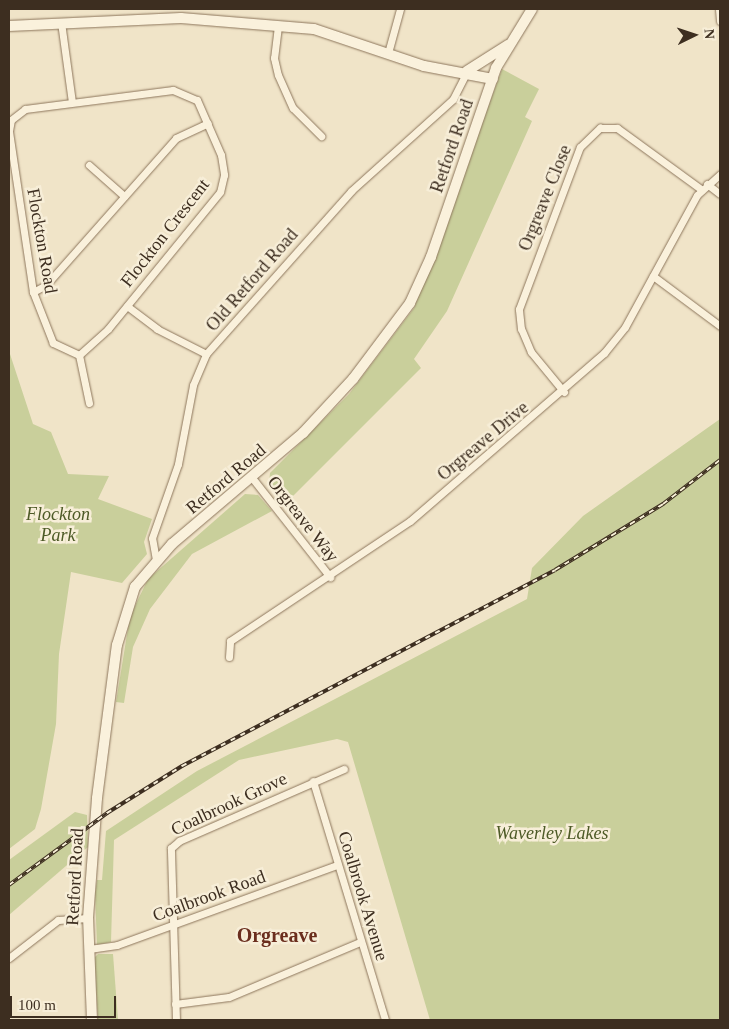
<!DOCTYPE html>
<html>
<head>
<meta charset="utf-8">
<style>
  body { margin:0 }
  #map { position:relative; width:729px; height:1029px; overflow:hidden; background:#f0e4c8; font-family:Georgia,serif }
  div>[style] { position:absolute }
  [style*='--x'] { left:calc(var(--x)*1px); top:calc(var(--y)*1px); width:calc(var(--w)*1px); rotate:calc(var(--a)*1deg) }
  .green>* { inset:0; background:#c9cf9b }
  .roads { filter:drop-shadow(0 0 1px #8d765c) drop-shadow(0 0 1px #8d765c) }
  .minor>* { height:7px; margin:-3.5px; padding:0 3.5px; transform-origin:3.5px; border-radius:3.5px; background:#faf1dc }
  .secondary>* { height:10px; margin:-5px; padding:0 5px; transform-origin:5px; border-radius:5px; background:#faf1dc }
  .rail>* { height:4px; margin-top:-2px; transform-origin:0; background:repeating-linear-gradient(90deg,#f7eed8 0 5.5px,#3d2e20 0 11px); box-sizing:border-box; border-block:1px solid #3d2e20 }
  span { translate:-50% -50%; white-space:nowrap; text-align:center; line-height:1.15; -webkit-text-stroke:5px #f7eed8; paint-order:stroke }
  .street-label { font-size:18px; color:#3d2e20 }
  .park-label { font-size:18px; color:#4d5a26; font-style:italic }
  .quarter-label { font-size:20px; color:#6b2e1e; font-weight:700 }
  .frame { position:absolute; inset:0; border:10px solid #3d2e20; pointer-events:none }
  .north { position:absolute; left:669px; top:10px; width:50px; height:50px; -webkit-text-stroke:4px #f7eed8; paint-order:stroke; rotate:86deg; font-size:14px; font-weight:700; line-height:20px; text-align:center; color:#3d2e20 }
  .north::after { content:''; display:block; margin:auto; width:18px; height:22px; background:#3d2e20; clip-path:polygon(50% 0,100% 100%,50% 72%,0 100%) }
  .scale { position:absolute; left:10px; top:996px; width:106px; height:22px; box-sizing:border-box; border:2px solid #3d2e20; border-top:0; padding-left:6px; font-size:15px; line-height:18px; white-space:nowrap; color:#3d2e20; -webkit-text-stroke:4px #f7eed8; paint-order:stroke }
</style>
</head>
<body>
<div id="map">
  <div class="green">
    <div style="clip-path:polygon(502px 69px,539px 89px,525px 117px,532px 121px,447px 311px,414px 359px,421px 368px,285px 504px,269px 483px,270px 473px,349px 394px,414px 308px)"></div>
    <div style="clip-path:polygon(9px 351px,33px 424px,51px 432px,68px 474px,109px 476px,98px 499px,152px 519px,144px 542px,147px 554px,122px 583px,71px 572px,59px 654px,56px 724px,41px 809px,35px 829px,9px 849px)"></div>
    <div style="clip-path:polygon(720px 419px,720px 1020px,430px 1020px,348px 742px,337px 739px,239px 760px,114px 840px,111px 942px,97px 945px,95px 893px,97px 880px,102px 880px,106px 831px,197px 771px,527px 599px,532px 568px,583px 516px)"></div>
    <div style="clip-path:polygon(245px 494px,258px 495px,272px 511px,192px 554px,150px 609px,133px 647px,124px 703px,116px 702px,130px 616px,148px 579px)"></div>
    <div style="clip-path:polygon(75px 812px,87px 815px,88px 847px,9px 915px,9px 860px)"></div>
    <div style="clip-path:polygon(98px 954px,113px 954px,118px 1020px,98px 1020px,94px 958px)"></div>
  </div>
  <div class="roads">
    <div class="minor">
      <div style="--x:719;--y:9;--w:12;--a:85"></div>
      <div style="--x:61;--y:22;--w:81;--a:82.2"></div>
      <div style="--x:278;--y:26;--w:32;--a:97"></div>
      <div style="--x:274;--y:58;--w:17;--a:77"></div>
      <div style="--x:278;--y:75;--w:36;--a:66"></div>
      <div style="--x:293;--y:108;--w:40;--a:45"></div>
      <div style="--x:388;--y:53;--w:46;--a:-74.7"></div>
      <div style="--x:9;--y:131;--w:11;--a:-80"></div>
      <div style="--x:11;--y:120;--w:18;--a:-38"></div>
      <div style="--x:25;--y:109;--w:149;--a:-7.3"></div>
      <div style="--x:173;--y:90;--w:26;--a:23"></div>
      <div style="--x:197;--y:100;--w:60;--a:66.4"></div>
      <div style="--x:221;--y:155;--w:20;--a:81"></div>
      <div style="--x:224;--y:175;--w:17;--a:103"></div>
      <div style="--x:220;--y:192;--w:177;--a:129.3"></div>
      <div style="--x:108;--y:329;--w:39;--a:138"></div>
      <div style="--x:79;--y:355;--w:29;--a:-155"></div>
      <div style="--x:53;--y:343;--w:55;--a:-111.4"></div>
      <div style="--x:33;--y:292;--w:162;--a:-98.5"></div>
      <div style="--x:89;--y:165;--w:47;--a:41.5"></div>
      <div style="--x:707;--y:184;--w:16;--a:38"></div>
      <div style="--x:653;--y:276;--w:84;--a:36.7"></div>
      <div style="--x:33;--y:292;--w:15;--a:-28"></div>
      <div style="--x:46;--y:285;--w:196;--a:-48.5"></div>
      <div style="--x:176;--y:138;--w:35;--a:-25"></div>
      <div style="--x:127;--y:306;--w:38;--a:37"></div>
      <div style="--x:157;--y:329;--w:55;--a:27"></div>
      <div style="--x:79;--y:355;--w:49;--a:78.2"></div>
      <div style="--x:564;--y:392;--w:52;--a:-129.5"></div>
      <div style="--x:531;--y:352;--w:25;--a:-113"></div>
      <div style="--x:521;--y:329;--w:20;--a:-96"></div>
      <div style="--x:519;--y:309;--w:173;--a:-69.4"></div>
      <div style="--x:580;--y:147;--w:28;--a:-44"></div>
      <div style="--x:600;--y:128;--w:17;--a:0"></div>
      <div style="--x:617;--y:128;--w:105;--a:36.1"></div>
      <div style="--x:253;--y:479;--w:125;--a:51.8"></div>
      <div style="--x:156;--y:560;--w:22;--a:-100"></div>
      <div style="--x:152;--y:538;--w:78;--a:-70.6"></div>
      <div style="--x:178;--y:464;--w:80;--a:-79.2"></div>
      <div style="--x:193;--y:385;--w:34;--a:-67"></div>
      <div style="--x:206;--y:354;--w:218;--a:-48.3"></div>
      <div style="--x:351;--y:191;--w:137;--a:-42"></div>
      <div style="--x:453;--y:99;--w:30;--a:-63"></div>
      <div style="--x:229;--y:657;--w:16;--a:-86"></div>
      <div style="--x:230;--y:641;--w:216;--a:-33.7"></div>
      <div style="--x:410;--y:521;--w:257;--a:-40.9"></div>
      <div style="--x:604;--y:353;--w:33;--a:-51"></div>
      <div style="--x:625;--y:327;--w:150;--a:-61.4"></div>
      <div style="--x:697;--y:195;--w:31;--a:-42"></div>
      <div style="--x:313;--y:781;--w:250;--a:73.2"></div>
      <div style="--x:89;--y:949;--w:28;--a:-8"></div>
      <div style="--x:117;--y:945;--w:234;--a:-20"></div>
      <div style="--x:9;--y:958;--w:62;--a:-37.8"></div>
      <div style="--x:58;--y:920;--w:30;--a:-4"></div>
      <div style="--x:175;--y:1004;--w:54;--a:-7.4"></div>
      <div style="--x:229;--y:997;--w:142;--a:-22.8"></div>
      <div style="--x:176;--y:1020;--w:172;--a:-91.7"></div>
      <div style="--x:171;--y:848;--w:11;--a:-41"></div>
      <div style="--x:179;--y:841;--w:180;--a:-23.6"></div>
    </div>
    <div class="secondary">
      <div style="--x:9;--y:26;--w:172;--a:-2.7"></div>
      <div style="--x:181;--y:18;--w:133;--a:4.7"></div>
      <div style="--x:314;--y:29;--w:116;--a:18.6"></div>
      <div style="--x:424;--y:66;--w:70;--a:10.7"></div>
      <div style="--x:467;--y:71;--w:49;--a:-32.4"></div>
      <div style="--x:92;--y:1020;--w:102;--a:-92.2"></div>
      <div style="--x:88;--y:918;--w:120;--a:-85.7"></div>
      <div style="--x:97;--y:798;--w:154;--a:-82.6"></div>
      <div style="--x:117;--y:645;--w:61;--a:-72.8"></div>
      <div style="--x:135;--y:587;--w:57;--a:-49.3"></div>
      <div style="--x:172;--y:544;--w:172;--a:-40.3"></div>
      <div style="--x:303;--y:433;--w:74;--a:-47.2"></div>
      <div style="--x:353;--y:379;--w:95;--a:-53.1"></div>
      <div style="--x:410;--y:303;--w:51;--a:-65.5"></div>
      <div style="--x:431;--y:257;--w:200;--a:-71"></div>
      <div style="--x:496;--y:68;--w:69;--a:-58.6"></div>
    </div>
  </div>
  <div class="rail">
    <div style="--x:9;--y:885;--w:122;--a:-36.3"></div>
    <div style="--x:107;--y:813;--w:89;--a:-32.1"></div>
    <div style="--x:182;--y:766;--w:421;--a:-27.7"></div>
    <div style="--x:555;--y:570;--w:127;--a:-31.4"></div>
    <div style="--x:663;--y:504;--w:72;--a:-37.7"></div>
  </div>
  <div class="street-label">
    <span style="left:452px;top:146px;rotate:-71deg">Retford Road</span>
    <span style="left:545px;top:198px;rotate:-68deg">Orgreave Close</span>
    <span style="left:165px;top:233px;rotate:-52deg">Flockton Crescent</span>
    <span style="left:42px;top:241px;rotate:80deg">Flockton Road</span>
    <span style="left:252px;top:280px;rotate:-49deg">Old Retford Road</span>
    <span style="left:483px;top:441px;rotate:-40deg">Orgreave Drive</span>
    <span style="left:226px;top:479px;rotate:-40deg">Retford Road</span>
    <span style="left:303px;top:519px;rotate:52deg">Orgreave Way</span>
    <span style="left:229px;top:804px;rotate:-25deg">Coalbrook Grove</span>
    <span style="left:75px;top:877px;rotate:-87deg">Retford Road</span>
    <span style="left:209px;top:896px;rotate:-20deg">Coalbrook Road</span>
    <span style="left:363px;top:896px;rotate:73deg">Coalbrook Avenue</span>
  </div>
  <div class="park-label">
    <span style="left:58px;top:525px">Flockton<br>Park</span>
    <span style="left:552px;top:833px">Waverley Lakes</span>
  </div>
  <div class="quarter-label">
    <span style="left:277px;top:935px">Orgreave</span>
  </div>
  <div class="frame"></div>
  <div class="north">N</div>
  <div class="scale">100 m</div>
</div>
</body>
</html>
